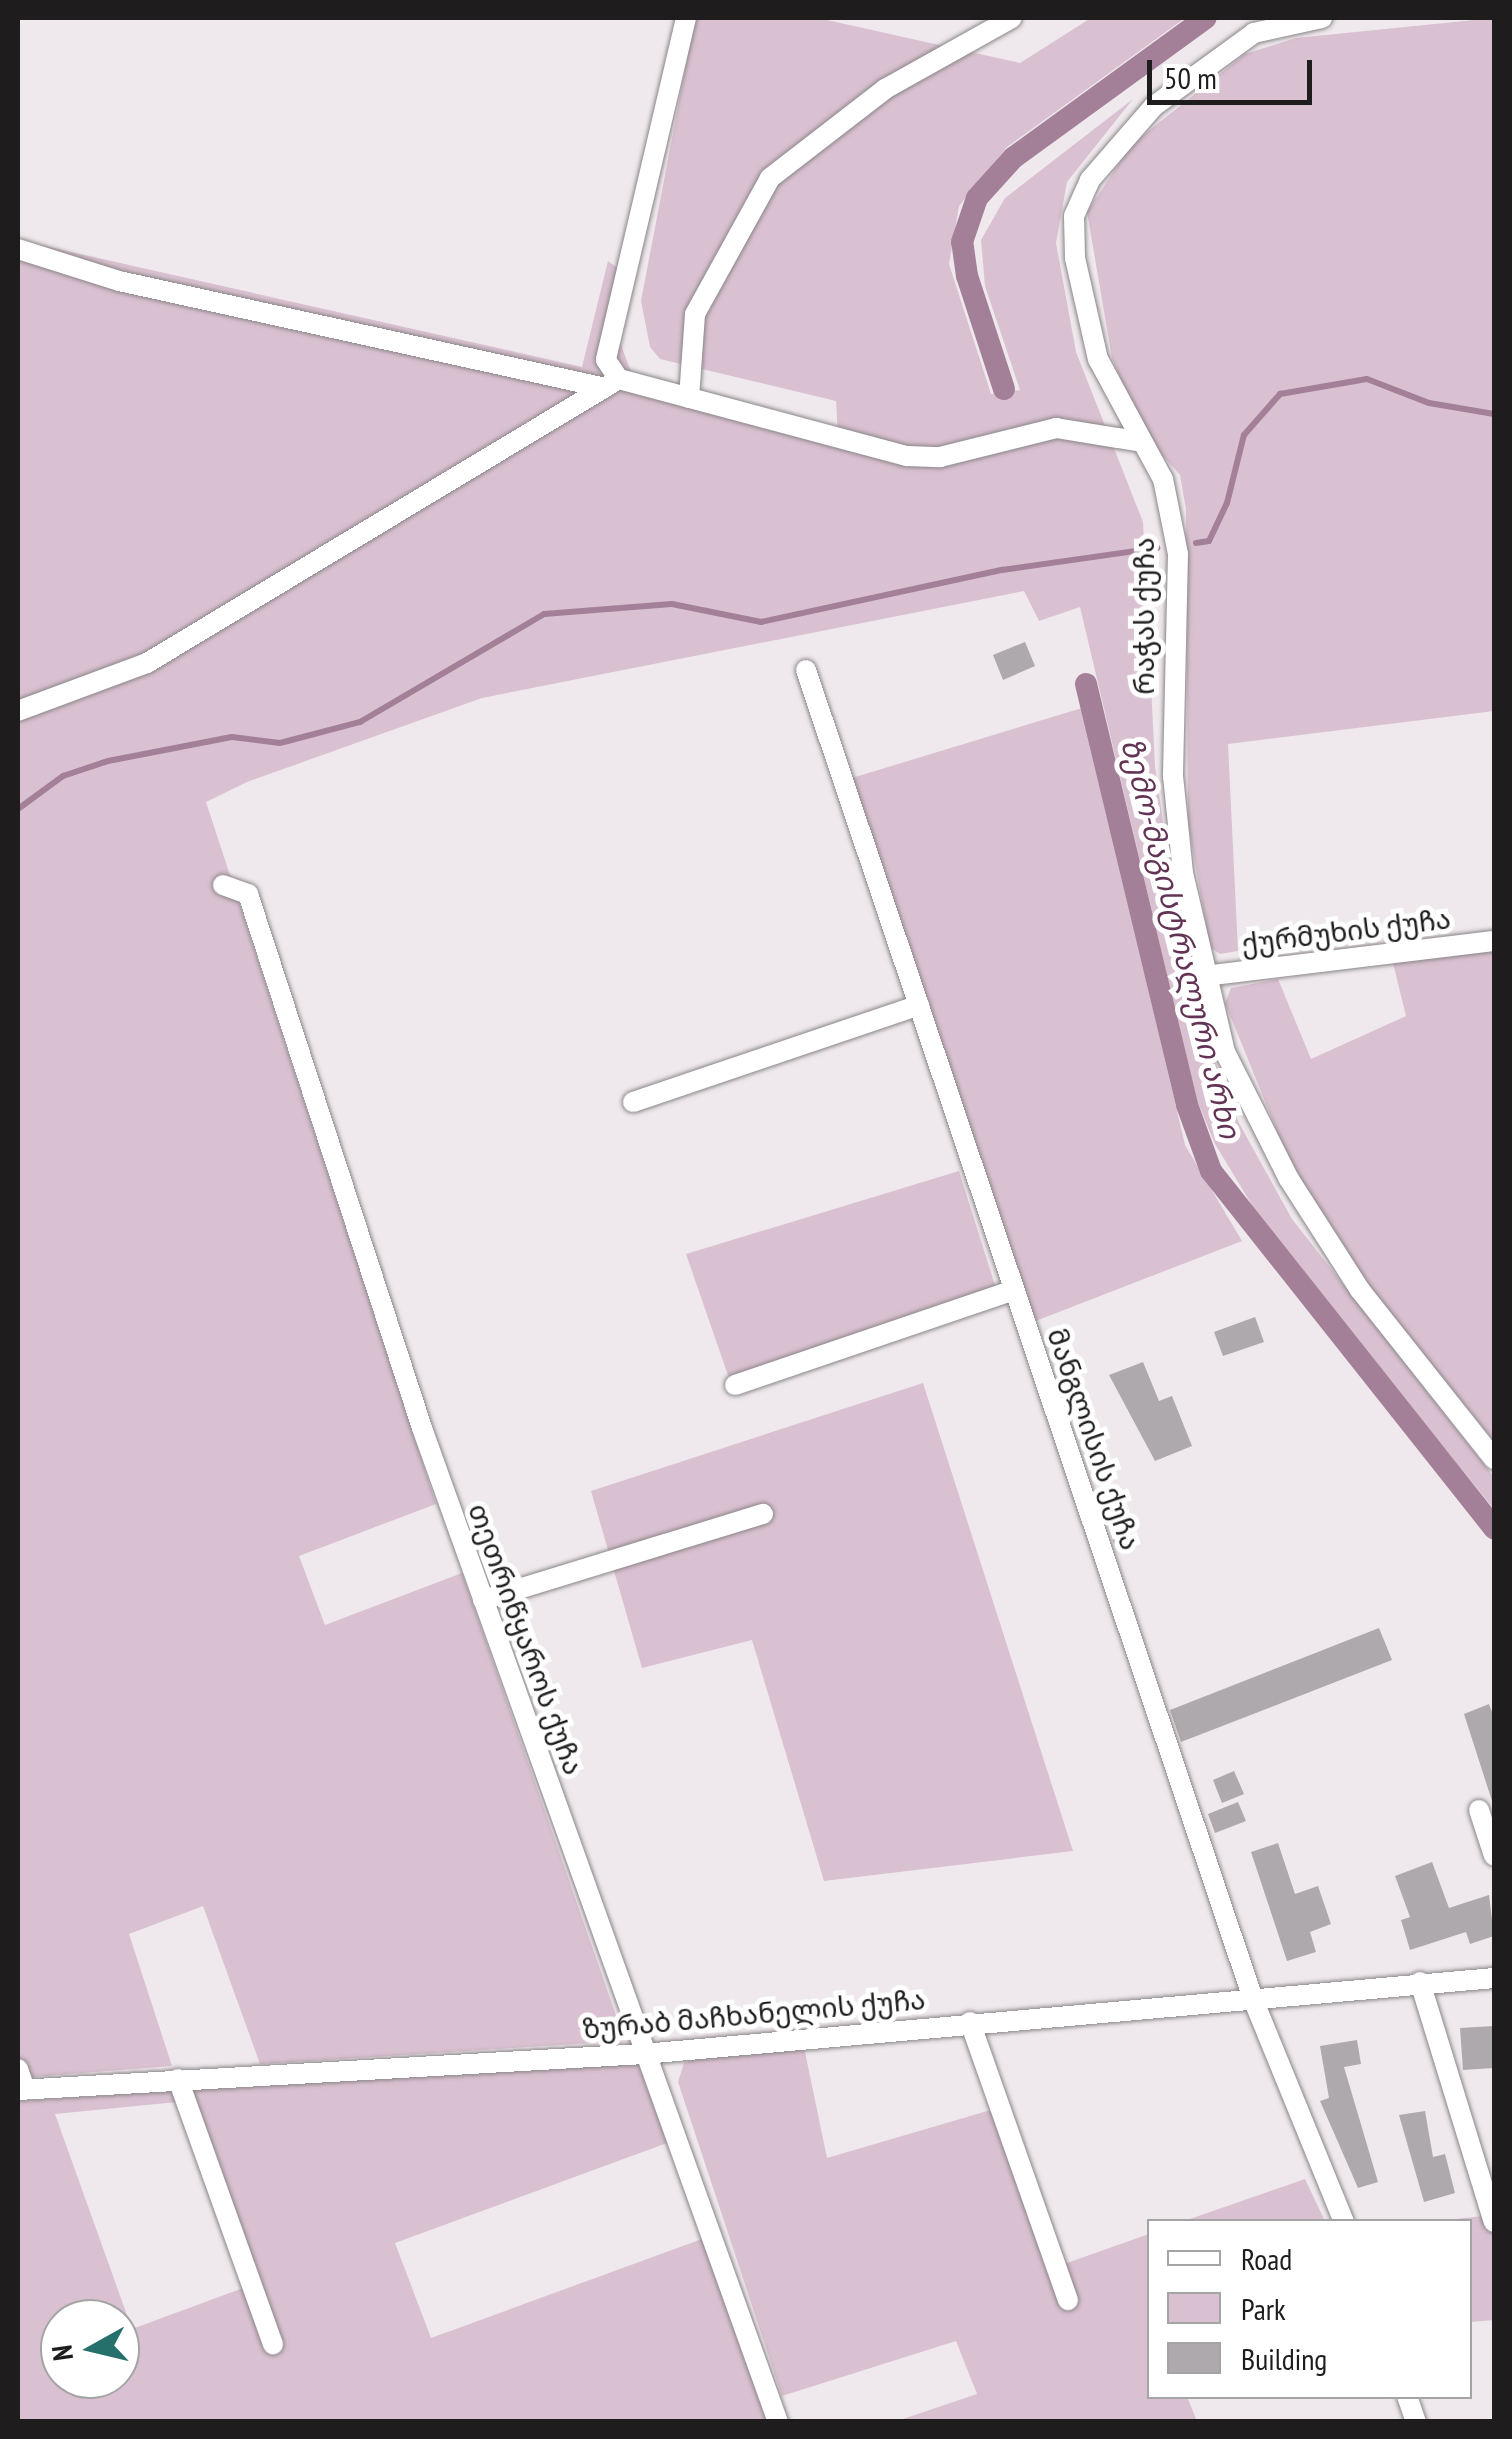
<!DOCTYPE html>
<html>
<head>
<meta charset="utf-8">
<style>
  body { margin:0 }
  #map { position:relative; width:1512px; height:2439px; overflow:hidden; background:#efe9ed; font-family:"PT Sans Narrow","Noto Sans Georgian",sans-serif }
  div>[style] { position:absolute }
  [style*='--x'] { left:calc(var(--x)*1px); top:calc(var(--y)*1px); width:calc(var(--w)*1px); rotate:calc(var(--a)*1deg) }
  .green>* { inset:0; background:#dac1d1 }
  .stream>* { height:6px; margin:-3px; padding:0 3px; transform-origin:3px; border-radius:3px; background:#a38097 }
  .canal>* { height:22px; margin:-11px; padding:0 11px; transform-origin:11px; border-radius:11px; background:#a38097 }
  .building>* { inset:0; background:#aea9ac }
  .roads { filter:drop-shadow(0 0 2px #8a8588) drop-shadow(0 0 2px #8a8588) }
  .street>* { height:20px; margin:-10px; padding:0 10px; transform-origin:10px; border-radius:10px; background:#fff }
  span { translate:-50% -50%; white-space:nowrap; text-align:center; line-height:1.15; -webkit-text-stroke:10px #fff; paint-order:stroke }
  .street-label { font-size:28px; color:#1e1c1d }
  .water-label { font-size:30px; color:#633355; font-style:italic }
  .frame { position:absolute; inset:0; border:20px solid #1e1c1d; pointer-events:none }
  .legend { position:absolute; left:1147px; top:2219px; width:325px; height:180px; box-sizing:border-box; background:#fff; border:2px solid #a5a4a5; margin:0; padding:12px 18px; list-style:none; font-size:30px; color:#1e1c1d }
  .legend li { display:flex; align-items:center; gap:20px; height:50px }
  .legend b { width:50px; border:2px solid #a5a4a5 }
  .north { position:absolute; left:40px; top:2299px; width:100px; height:100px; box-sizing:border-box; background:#fff; border:2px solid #a5a4a5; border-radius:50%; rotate:262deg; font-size:28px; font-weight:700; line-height:40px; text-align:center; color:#1e1c1d }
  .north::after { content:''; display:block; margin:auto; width:35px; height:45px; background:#26706b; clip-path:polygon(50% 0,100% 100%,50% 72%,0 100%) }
  .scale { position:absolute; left:1147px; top:60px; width:165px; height:45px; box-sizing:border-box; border:5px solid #1e1c1d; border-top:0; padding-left:12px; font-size:30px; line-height:35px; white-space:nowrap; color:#1e1c1d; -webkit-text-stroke:8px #fff; paint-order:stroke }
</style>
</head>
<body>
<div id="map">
  <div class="green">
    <div style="clip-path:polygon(695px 18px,818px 18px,1020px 63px,1091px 18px,1185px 18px,1007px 147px,959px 206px,949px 264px,991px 394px,1020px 390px,985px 286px,981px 240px,1005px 198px,1133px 99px,1067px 182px,1056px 243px,1076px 352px,1143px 522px,1155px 766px,1187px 989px,1239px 1123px,1292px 1219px,1494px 1477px,1494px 1509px,1269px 1233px,1215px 1144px,1196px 1098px,1080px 607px,1039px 621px,1024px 591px,482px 698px,247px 782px,206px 802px,436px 1504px,299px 1556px,325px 1625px,462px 1573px,625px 2041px,260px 2064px,203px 1906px,129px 1934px,172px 2066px,18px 2078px,18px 240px,582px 367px,608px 261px,620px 270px,616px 332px,640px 395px,838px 435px,836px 401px,660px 359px,650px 347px,641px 301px)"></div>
    <div style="clip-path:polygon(1494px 18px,1494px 711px,1228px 744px,1238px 951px,1220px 954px,1210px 947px,1188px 823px,1186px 509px,1180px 475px,1144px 435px,1112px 358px,1087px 212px,1131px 145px,1245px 54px,1296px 38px)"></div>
    <div style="clip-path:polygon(1082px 708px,1185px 1145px,1242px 1241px,1033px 1322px,852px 778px)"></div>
    <div style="clip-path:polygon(1494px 950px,1494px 1441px,1372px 1292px,1291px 1165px,1225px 1003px,1231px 988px,1278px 979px,1311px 1059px,1406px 1016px,1393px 963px)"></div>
    <div style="clip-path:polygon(959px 1171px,999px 1298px,730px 1381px,686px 1254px)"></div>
    <div style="clip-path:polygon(923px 1383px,1073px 1851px,824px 1881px,752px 1640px,642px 1668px,591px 1491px)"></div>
    <div style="clip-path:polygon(804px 2047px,827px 2158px,1001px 2107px,1064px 2264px,1149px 2234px,1150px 2396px,1187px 2397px,1197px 2421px,897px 2421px,977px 2394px,956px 2341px,782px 2396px,678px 2082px,684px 2063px,716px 2051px)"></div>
    <div style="clip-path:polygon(evenodd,637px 2060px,667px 2143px,395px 2243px,431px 2338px,702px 2239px,767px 2421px,18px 2422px,18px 2101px,637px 2060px,177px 2102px,246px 2287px,132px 2329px,55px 2114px,177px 2102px,637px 2060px,60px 2319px,120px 2319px,120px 2379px,60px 2379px,60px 2319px)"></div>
    <div style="clip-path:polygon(1305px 2179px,1325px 2221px,1184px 2221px)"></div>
    <div style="clip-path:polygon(1494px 2215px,1494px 2320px,1470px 2322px,1470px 2222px,1426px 2222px)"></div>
  </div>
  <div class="stream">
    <div style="--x:1196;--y:543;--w:13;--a:-9"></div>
    <div style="--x:1209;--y:541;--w:42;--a:-64.7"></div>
    <div style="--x:1227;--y:503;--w:70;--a:-76"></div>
    <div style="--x:1244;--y:435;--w:55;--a:-48.7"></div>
    <div style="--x:1280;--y:394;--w:88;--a:-9.8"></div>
    <div style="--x:1367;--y:379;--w:66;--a:21.2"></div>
    <div style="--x:1429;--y:403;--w:66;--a:9.6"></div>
    <div style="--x:18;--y:809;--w:56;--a:-36.3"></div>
    <div style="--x:63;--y:776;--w:47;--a:-18.4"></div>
    <div style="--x:108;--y:761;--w:126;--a:-11"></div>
    <div style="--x:232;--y:737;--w:48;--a:7.1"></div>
    <div style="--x:280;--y:743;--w:83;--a:-14.7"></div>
    <div style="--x:360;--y:722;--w:213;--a:-30.4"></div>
    <div style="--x:544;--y:614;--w:128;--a:-4.5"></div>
    <div style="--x:672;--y:604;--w:91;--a:11.4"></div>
    <div style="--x:761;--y:622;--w:247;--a:-12.2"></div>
    <div style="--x:1002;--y:570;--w:157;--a:-8.1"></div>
  </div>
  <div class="canal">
    <div style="--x:1004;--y:389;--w:119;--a:-108.1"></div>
    <div style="--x:967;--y:276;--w:34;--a:-98"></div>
    <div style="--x:962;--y:242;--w:46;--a:-71.2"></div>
    <div style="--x:977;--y:198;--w:54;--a:-48"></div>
    <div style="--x:1013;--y:158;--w:238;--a:-36"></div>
    <div style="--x:1086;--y:684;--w:433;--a:76.5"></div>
    <div style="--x:1187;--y:1105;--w:70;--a:70"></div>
    <div style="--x:1211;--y:1171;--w:456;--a:51.6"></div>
  </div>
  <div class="building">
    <div style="clip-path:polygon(1025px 642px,1035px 666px,1003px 680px,993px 655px)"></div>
    <div style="clip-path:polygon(1255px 1317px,1264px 1342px,1223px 1356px,1214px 1332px)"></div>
    <div style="clip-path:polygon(1143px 1362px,1159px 1401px,1172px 1396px,1192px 1446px,1155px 1461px,1109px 1375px)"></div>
    <div style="clip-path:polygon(1122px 1505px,1133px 1537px,1114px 1544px,1104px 1512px)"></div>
    <div style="clip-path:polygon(1379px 1628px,1392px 1660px,1181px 1742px,1170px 1710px)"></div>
    <div style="clip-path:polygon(1489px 1704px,1494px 1717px,1492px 1801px,1464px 1714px)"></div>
    <div style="clip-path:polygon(1234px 1771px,1244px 1794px,1222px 1803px,1213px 1780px)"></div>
    <div style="clip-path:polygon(1238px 1802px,1246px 1821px,1215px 1833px,1208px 1814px)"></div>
    <div style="clip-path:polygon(1278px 1843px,1295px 1894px,1318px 1886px,1331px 1924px,1310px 1932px,1316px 1952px,1287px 1961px,1251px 1852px)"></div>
    <div style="clip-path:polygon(1432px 1862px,1449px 1908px,1489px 1895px,1494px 1936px,1470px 1944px,1466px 1932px,1410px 1950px,1401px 1920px,1410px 1917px,1395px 1876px)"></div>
    <div style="clip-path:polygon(1494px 2026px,1494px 2068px,1463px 2070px,1460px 2028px)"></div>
    <div style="clip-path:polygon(1357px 2040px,1361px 2064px,1344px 2067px,1378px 2182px,1358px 2188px,1320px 2101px,1329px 2098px,1320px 2046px)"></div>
    <div style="clip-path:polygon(1425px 2111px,1433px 2157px,1445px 2154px,1455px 2193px,1424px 2202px,1399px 2115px)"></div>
  </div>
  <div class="roads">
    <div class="street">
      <div style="--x:686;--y:18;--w:351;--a:103.2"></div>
      <div style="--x:606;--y:360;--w:23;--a:56"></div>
      <div style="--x:619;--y:379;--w:298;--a:15"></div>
      <div style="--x:907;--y:456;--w:33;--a:2"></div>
      <div style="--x:940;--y:457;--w:120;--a:-14"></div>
      <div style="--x:1056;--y:428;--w:81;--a:9.2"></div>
      <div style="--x:1322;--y:18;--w:70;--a:167.6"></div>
      <div style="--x:1254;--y:33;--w:124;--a:143.9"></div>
      <div style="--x:1154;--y:106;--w:98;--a:130.9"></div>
      <div style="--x:1090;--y:180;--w:39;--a:114"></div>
      <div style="--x:1074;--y:216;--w:42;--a:88.6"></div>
      <div style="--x:1075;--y:258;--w:104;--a:77.2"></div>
      <div style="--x:1098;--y:359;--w:136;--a:61.6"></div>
      <div style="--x:1163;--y:479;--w:76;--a:78.7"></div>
      <div style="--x:1178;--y:554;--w:222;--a:91.3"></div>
      <div style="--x:1173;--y:776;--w:98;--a:84.1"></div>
      <div style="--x:1183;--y:873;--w:184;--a:76.8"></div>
      <div style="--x:1225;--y:1052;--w:142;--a:63.3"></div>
      <div style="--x:1289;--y:1179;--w:132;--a:57.4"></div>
      <div style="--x:1360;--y:1290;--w:216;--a:51.6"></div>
      <div style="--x:18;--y:249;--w:106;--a:17.6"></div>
      <div style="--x:119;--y:281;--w:497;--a:12.4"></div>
      <div style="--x:689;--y:398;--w:84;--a:-85.9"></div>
      <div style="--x:695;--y:314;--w:155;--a:-61.1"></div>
      <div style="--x:770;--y:178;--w:145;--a:-37.7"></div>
      <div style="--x:885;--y:89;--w:145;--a:-29.2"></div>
      <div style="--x:806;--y:670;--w:1402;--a:71.41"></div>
      <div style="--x:1253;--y:1999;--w:241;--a:67.8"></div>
      <div style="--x:18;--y:711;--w:138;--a:-20.4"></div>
      <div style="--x:147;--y:663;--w:551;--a:-31.04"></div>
      <div style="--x:223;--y:885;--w:27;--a:20"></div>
      <div style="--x:248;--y:894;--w:562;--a:71.95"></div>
      <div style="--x:422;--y:1428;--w:1056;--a:70.3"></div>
      <div style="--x:1204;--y:976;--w:292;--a:-6.9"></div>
      <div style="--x:633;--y:1102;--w:302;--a:-18.7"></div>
      <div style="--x:735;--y:1385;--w:295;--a:-18.8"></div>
      <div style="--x:483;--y:1600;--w:293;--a:-17.1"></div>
      <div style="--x:1479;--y:1810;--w:48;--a:71.9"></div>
      <div style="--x:1420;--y:1982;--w:251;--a:72.9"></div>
      <div style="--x:970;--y:2022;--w:295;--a:70.6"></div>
      <div style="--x:18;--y:2069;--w:21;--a:71"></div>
      <div style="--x:178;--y:2079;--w:282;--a:70.3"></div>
      <div style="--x:18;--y:2090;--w:627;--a:-3.29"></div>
      <div style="--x:644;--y:2054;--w:853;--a:-5.11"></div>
      <div style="--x:1407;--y:2396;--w:28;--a:71"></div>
    </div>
  </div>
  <div class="street-label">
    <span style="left:1144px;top:616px;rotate:-90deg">რაჭას ქუჩა</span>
    <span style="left:1346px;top:931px;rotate:-7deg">ქურმუხის ქუჩა</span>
    <span style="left:1094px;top:1439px;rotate:71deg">მანგლისის ქუჩა</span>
    <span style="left:526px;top:1639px;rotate:70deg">თეთრიწყაროს ქუჩა</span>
    <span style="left:754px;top:2014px;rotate:-5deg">ზურაბ მაჩხანელის ქუჩა</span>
  </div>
  <div class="water-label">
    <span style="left:1181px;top:938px;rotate:76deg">ზემო-მაგისტრალური არხი</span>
  </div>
  <div class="frame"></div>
  <ul class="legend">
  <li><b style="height:12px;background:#fff"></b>Road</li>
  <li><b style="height:28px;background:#dac1d1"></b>Park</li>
  <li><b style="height:28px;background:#aea9ac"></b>Building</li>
  </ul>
  <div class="north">N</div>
  <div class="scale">50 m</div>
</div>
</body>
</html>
